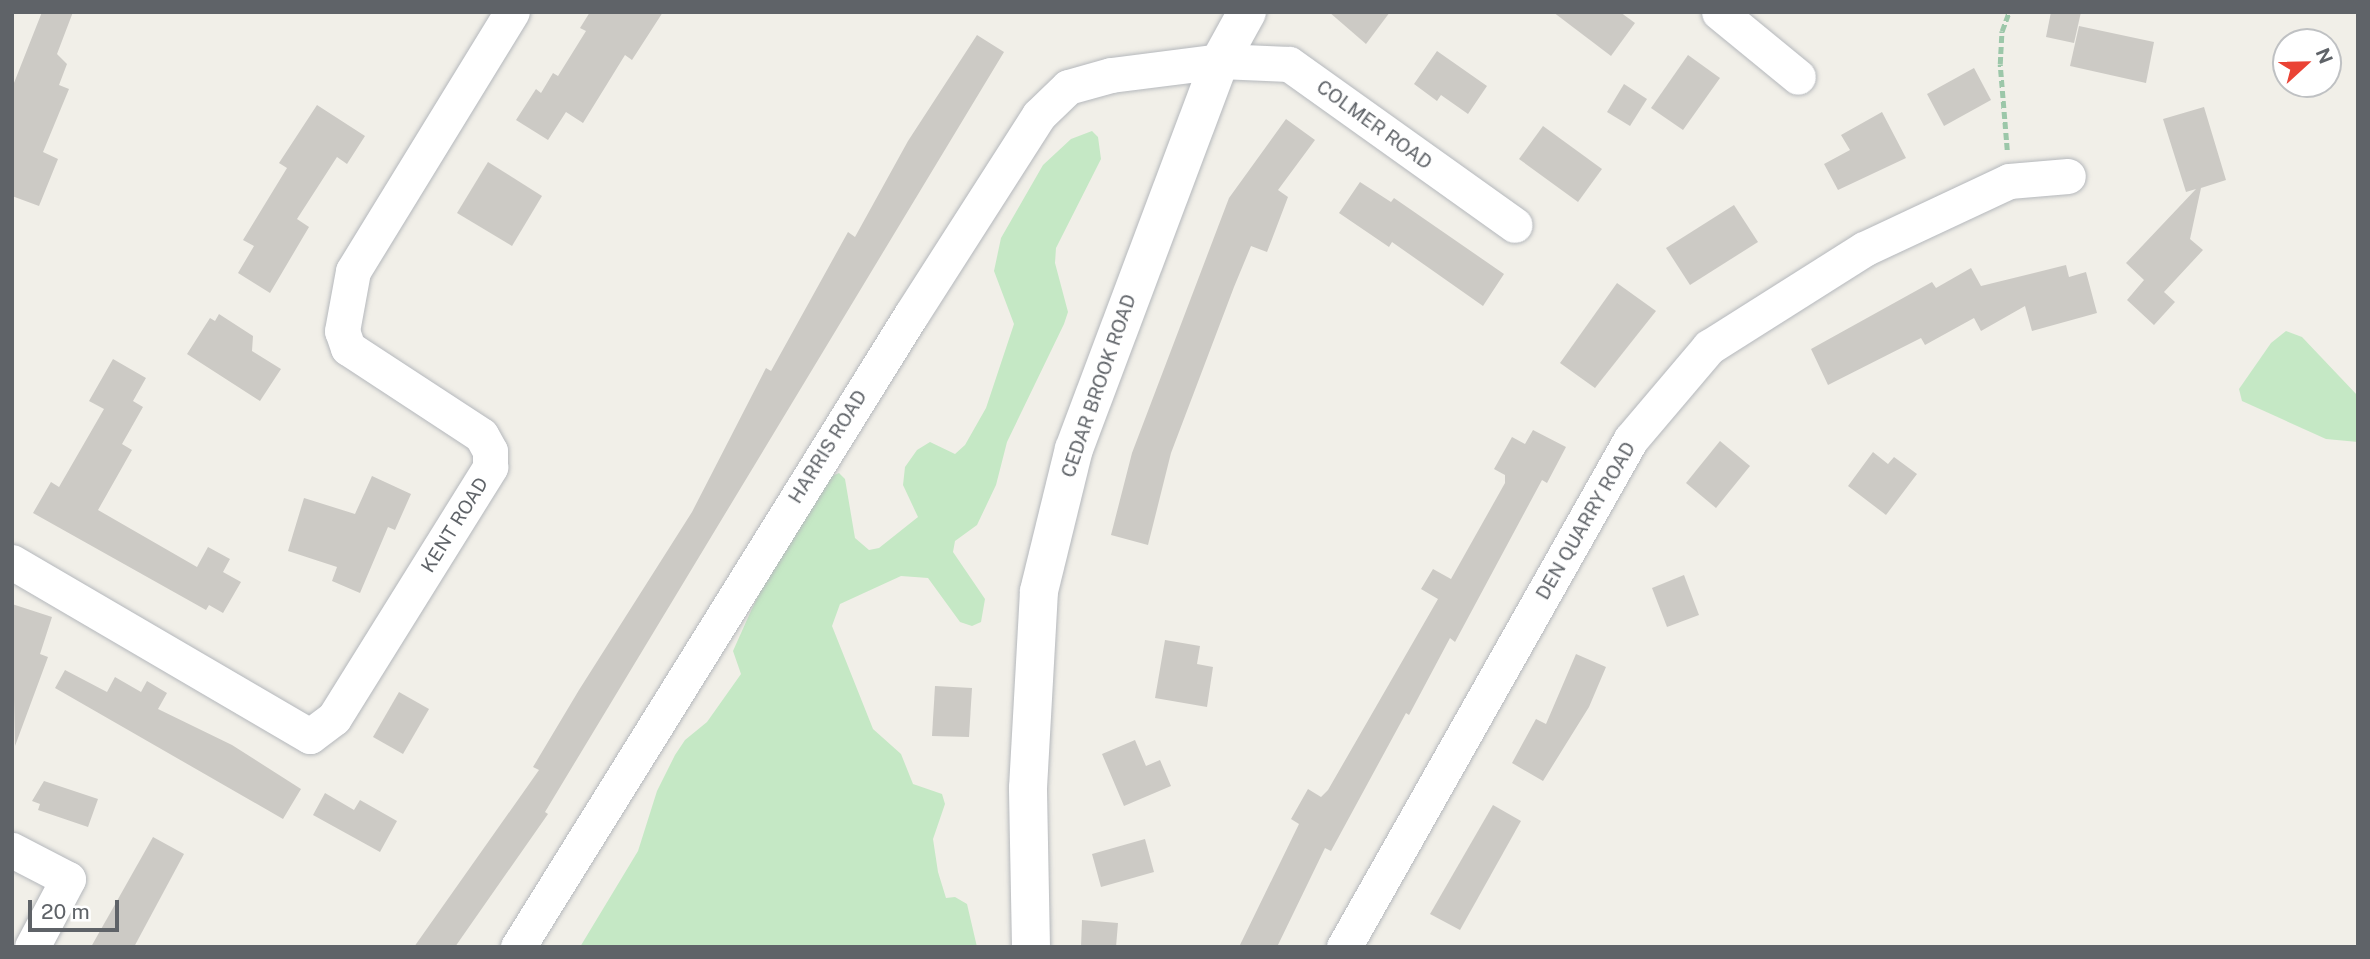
<!DOCTYPE html>
<html>
<head>
<meta charset="utf-8">
<style>
  body { margin:0 }
  #map { position:relative; width:2370px; height:959px; overflow:hidden; background:#f1efe8; font-family:"Public Sans",sans-serif }
  div>[style] { position:absolute }
  [style*='--x'] { left:calc(var(--x)*1px); top:calc(var(--y)*1px); width:calc(var(--w)*1px); rotate:calc(var(--a)*1deg) }
  .green>* { inset:0; background:#c5e8c5 }
  .building>* { inset:0; background:#cccac5 }
  .path>* { height:4.5px; margin-top:-2.25px; transform-origin:0; background:repeating-linear-gradient(90deg,#9cc7a9 0 7px,transparent 0 10.5px) }
  .roads { filter:drop-shadow(0 0 2px #b5b8bc) drop-shadow(0 0 2px #b5b8bc) }
  .street>* { height:35px; margin:-17.5px; padding:0 17.5px; transform-origin:17.5px; border-radius:17.5px; background:#fff }
  .secondary>* { height:38px; margin:-19px; padding:0 19px; transform-origin:19px; border-radius:19px; background:#fff }
  span { translate:-50% -50%; white-space:nowrap; text-align:center; line-height:1.15; -webkit-text-stroke:6px #fff; paint-order:stroke }
  .street-label { font-size:19px; color:#5f6368 }
  .frame { position:absolute; inset:0; border:14px solid #5f6368; pointer-events:none }
  .north { position:absolute; left:2272px; top:28px; width:70px; height:70px; box-sizing:border-box; background:#fff; border:2px solid #bfc1c3; border-radius:50%; rotate:68deg; font-size:19px; font-weight:700; line-height:28px; text-align:center; color:#5f6368 }
  .north::after { content:''; display:block; margin:auto; width:24px; height:32px; background:#ea4335; clip-path:polygon(50% 0,100% 100%,50% 72%,0 100%) }
  .scale { position:absolute; left:28px; top:900px; width:91px; height:32px; box-sizing:border-box; border:4px solid #5f6368; border-top:0; padding-left:9px; font-size:21px; line-height:24px; white-space:nowrap; color:#5f6368; -webkit-text-stroke:5px #fff; paint-order:stroke }
</style>
</head>
<body>
<div id="map">
  <div class="green">
    <div style="clip-path:polygon(1092px 131px,1098px 137px,1101px 159px,1056px 248px,1055px 263px,1068px 312px,1064px 324px,1007px 442px,996px 485px,977px 525px,955px 541px,953px 552px,985px 599px,981px 622px,972px 626px,960px 622px,928px 578px,901px 576px,840px 604px,832px 626px,873px 729px,901px 754px,913px 784px,942px 794px,945px 804px,933px 839px,938px 872px,946px 898px,955px 897px,967px 904px,977px 947px,580px 947px,638px 851px,657px 791px,675px 755px,685px 740px,707px 722px,741px 674px,733px 651px,750px 613px,782px 546px,830px 477px,839px 473px,845px 479px,855px 538px,869px 550px,879px 548px,918px 517px,903px 485px,905px 467px,917px 450px,930px 442px,955px 454px,965px 445px,986px 408px,1014px 324px,994px 271px,1001px 238px,1043px 165px,1071px 139px)"></div>
    <div style="clip-path:polygon(2286px 331px,2302px 337px,2358px 396px,2358px 442px,2326px 439px,2242px 401px,2239px 389px,2271px 343px)"></div>
  </div>
  <div class="building">
    <div style="clip-path:polygon(42px 12px,73px 12px,57px 54px,67px 64px,59px 85px,69px 89px,43px 152px,58px 159px,39px 206px,12px 196px,12px 88px)"></div>
    <div style="clip-path:polygon(590px 12px,663px 12px,632px 60px,625px 55px,583px 123px,566px 112px,548px 140px,516px 120px,536px 89px,541px 93px,553px 73px,558px 76px,586px 31px,580px 28px)"></div>
    <div style="clip-path:polygon(1329px 12px,1390px 12px,1366px 44px)"></div>
    <div style="clip-path:polygon(1553px 12px,1620px 12px,1635px 23px,1611px 56px)"></div>
    <div style="clip-path:polygon(2051px 12px,2081px 12px,2074px 43px,2046px 37px)"></div>
    <div style="clip-path:polygon(2079px 26px,2154px 42px,2146px 83px,2070px 66px)"></div>
    <div style="clip-path:polygon(977px 35px,1004px 52px,545px 812px,548px 814px,455px 947px,414px 947px,539px 770px,533px 767px,579px 690px,692px 512px,766px 368px,771px 371px,848px 232px,855px 237px,908px 141px)"></div>
    <div style="clip-path:polygon(1437px 51px,1487px 86px,1468px 114px,1441px 95px,1437px 101px,1414px 84px)"></div>
    <div style="clip-path:polygon(1688px 55px,1720px 78px,1683px 130px,1651px 108px)"></div>
    <div style="clip-path:polygon(1974px 68px,1991px 100px,1944px 126px,1927px 94px)"></div>
    <div style="clip-path:polygon(1624px 84px,1647px 99px,1630px 126px,1607px 112px)"></div>
    <div style="clip-path:polygon(317px 105px,365px 136px,347px 164px,337px 157px,297px 219px,309px 227px,270px 293px,238px 273px,254px 246px,243px 240px,287px 168px,279px 163px)"></div>
    <div style="clip-path:polygon(2204px 107px,2226px 180px,2201px 188px,2190px 239px,2203px 250px,2164px 292px,2175px 302px,2154px 325px,2127px 300px,2144px 280px,2126px 263px,2196px 189px,2186px 192px,2163px 119px)"></div>
    <div style="clip-path:polygon(1882px 112px,1906px 158px,1838px 190px,1824px 164px,1850px 150px,1841px 135px)"></div>
    <div style="clip-path:polygon(1286px 119px,1315px 140px,1278px 190px,1288px 197px,1267px 252px,1251px 246px,1234px 287px,1171px 453px,1148px 545px,1111px 535px,1132px 453px,1229px 198px)"></div>
    <div style="clip-path:polygon(1543px 126px,1602px 169px,1578px 202px,1519px 159px)"></div>
    <div style="clip-path:polygon(488px 162px,542px 196px,512px 246px,457px 213px)"></div>
    <div style="clip-path:polygon(1360px 182px,1391px 202px,1394px 198px,1504px 274px,1483px 306px,1392px 242px,1389px 247px,1339px 213px)"></div>
    <div style="clip-path:polygon(1734px 205px,1758px 242px,1690px 285px,1666px 248px)"></div>
    <div style="clip-path:polygon(2066px 265px,2069px 277px,2086px 272px,2097px 313px,2032px 331px,2025px 306px,1981px 331px,1974px 318px,1925px 345px,1921px 338px,1828px 385px,1811px 349px,1932px 282px,1936px 288px,1971px 268px,1981px 286px)"></div>
    <div style="clip-path:polygon(1617px 283px,1656px 311px,1595px 388px,1560px 363px)"></div>
    <div style="clip-path:polygon(219px 314px,253px 336px,252px 351px,281px 369px,260px 401px,187px 354px,210px 318px,215px 321px)"></div>
    <div style="clip-path:polygon(113px 359px,146px 378px,133px 401px,143px 407px,122px 444px,132px 450px,98px 510px,197px 567px,208px 547px,230px 559px,223px 572px,241px 582px,223px 613px,209px 605px,206px 610px,33px 513px,51px 482px,59px 487px,104px 409px,89px 401px)"></div>
    <div style="clip-path:polygon(1533px 430px,1566px 447px,1547px 483px,1542px 480px,1455px 642px,1450px 638px,1409px 715px,1406px 713px,1331px 851px,1325px 848px,1277px 947px,1239px 947px,1299px 824px,1291px 819px,1308px 789px,1321px 797px,1328px 790px,1438px 599px,1421px 589px,1433px 569px,1451px 579px,1505px 483px,1505px 475px,1494px 469px,1512px 437px,1525px 444px)"></div>
    <div style="clip-path:polygon(1720px 441px,1750px 466px,1716px 508px,1686px 483px)"></div>
    <div style="clip-path:polygon(1873px 452px,1888px 464px,1894px 457px,1917px 474px,1886px 515px,1848px 486px)"></div>
    <div style="clip-path:polygon(372px 476px,411px 494px,395px 530px,388px 527px,360px 593px,332px 581px,337px 567px,288px 551px,304px 498px,355px 514px)"></div>
    <div style="clip-path:polygon(1684px 575px,1699px 615px,1667px 627px,1652px 588px)"></div>
    <div style="clip-path:polygon(12px 604px,52px 617px,40px 654px,48px 657px,15px 746px)"></div>
    <div style="clip-path:polygon(1165px 640px,1200px 646px,1197px 664px,1213px 667px,1207px 707px,1155px 698px)"></div>
    <div style="clip-path:polygon(1576px 654px,1606px 667px,1589px 707px,1543px 781px,1512px 763px,1536px 719px,1546px 724px)"></div>
    <div style="clip-path:polygon(65px 670px,107px 692px,115px 677px,141px 692px,147px 681px,167px 693px,158px 709px,232px 745px,301px 789px,283px 819px,55px 688px)"></div>
    <div style="clip-path:polygon(935px 686px,972px 688px,969px 737px,932px 736px)"></div>
    <div style="clip-path:polygon(399px 692px,429px 709px,403px 754px,373px 737px)"></div>
    <div style="clip-path:polygon(1135px 740px,1146px 766px,1160px 760px,1171px 786px,1124px 806px,1102px 754px)"></div>
    <div style="clip-path:polygon(44px 781px,98px 799px,88px 827px,38px 810px,40px 804px,32px 801px)"></div>
    <div style="clip-path:polygon(325px 793px,354px 810px,360px 800px,397px 821px,380px 852px,313px 815px)"></div>
    <div style="clip-path:polygon(1493px 805px,1521px 821px,1460px 930px,1430px 914px)"></div>
    <div style="clip-path:polygon(153px 837px,184px 854px,134px 947px,91px 947px)"></div>
    <div style="clip-path:polygon(1145px 839px,1154px 872px,1101px 887px,1092px 854px)"></div>
    <div style="clip-path:polygon(1082px 920px,1118px 923px,1116px 947px,1081px 947px)"></div>
  </div>
  <div class="path">
    <div style="--x:2007;--y:150;--w:86;--a:-94.7"></div>
    <div style="--x:2000;--y:64;--w:33;--a:-87"></div>
    <div style="--x:2002;--y:31;--w:20;--a:-70"></div>
  </div>
  <div class="roads">
    <div class="street">
      <div style="--x:1719;--y:12;--w:102;--a:39.4"></div>
      <div style="--x:12;--y:562;--w:345;--a:30.3"></div>
      <div style="--x:310;--y:736;--w:30;--a:-37"></div>
      <div style="--x:334;--y:718;--w:296;--a:-58.1"></div>
      <div style="--x:490;--y:467;--w:16;--a:-90"></div>
      <div style="--x:490;--y:451;--w:18;--a:-119"></div>
      <div style="--x:481;--y:435;--w:159;--a:-146.8"></div>
      <div style="--x:348;--y:348;--w:18;--a:-109"></div>
      <div style="--x:342;--y:331;--w:61;--a:-79.6"></div>
      <div style="--x:353;--y:271;--w:304;--a:-58.5"></div>
      <div style="--x:12;--y:850;--w:63;--a:27.4"></div>
      <div style="--x:68;--y:879;--w:77;--a:117.9"></div>
      <div style="--x:518;--y:947;--w:744;--a:-58.13"></div>
      <div style="--x:911;--y:315;--w:237;--a:-57.4"></div>
      <div style="--x:1039;--y:115;--w:40;--a:-44"></div>
      <div style="--x:1068;--y:87;--w:45;--a:-15.6"></div>
      <div style="--x:1111;--y:75;--w:110;--a:-7.3"></div>
      <div style="--x:1220;--y:61;--w:69;--a:2.5"></div>
      <div style="--x:1289;--y:64;--w:277;--a:35.5"></div>
      <div style="--x:1344;--y:947;--w:583;--a:-60.54"></div>
      <div style="--x:1631;--y:439;--w:121;--a:-49.7"></div>
      <div style="--x:1709;--y:347;--w:183;--a:-32.3"></div>
      <div style="--x:1864;--y:249;--w:160;--a:-25.1"></div>
      <div style="--x:2009;--y:181;--w:59;--a:-4.8"></div>
    </div>
    <div class="secondary">
      <div style="--x:1031;--y:947;--w:159;--a:-91.1"></div>
      <div style="--x:1028;--y:788;--w:197;--a:-86.8"></div>
      <div style="--x:1039;--y:591;--w:146;--a:-76.2"></div>
      <div style="--x:1074;--y:449;--w:415;--a:-69.4"></div>
      <div style="--x:1220;--y:61;--w:56;--a:-61.1"></div>
    </div>
  </div>
  <div class="street-label">
    <span style="left:1374px;top:125px;rotate:36deg">COLMER ROAD</span>
    <span style="left:1099px;top:386px;rotate:-71deg">CEDAR BROOK ROAD</span>
    <span style="left:828px;top:447px;rotate:-58deg">HARRIS ROAD</span>
    <span style="left:1586px;top:521px;rotate:-60deg">DEN QUARRY ROAD</span>
    <span style="left:455px;top:525px;rotate:-58deg">KENT ROAD</span>
  </div>
  <div class="frame"></div>
  <div class="north">N</div>
  <div class="scale">20 m</div>
</div>
</body>
</html>
